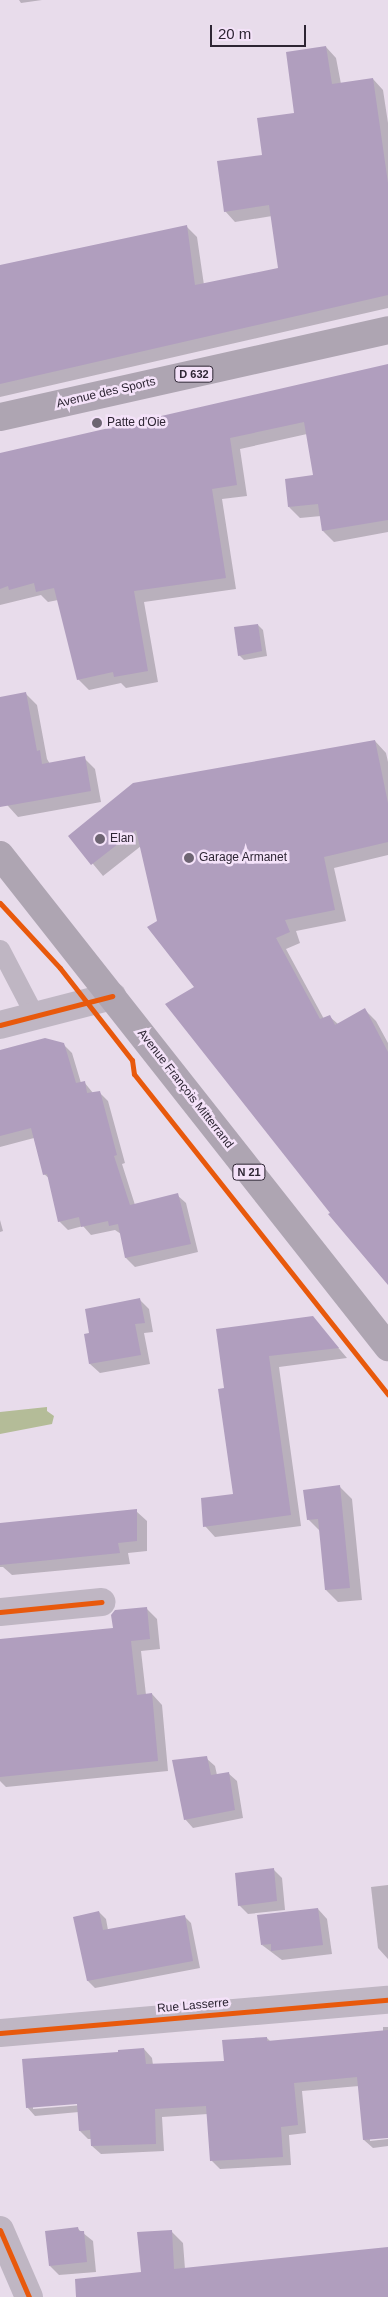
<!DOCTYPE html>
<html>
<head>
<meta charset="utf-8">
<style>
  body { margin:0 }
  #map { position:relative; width:388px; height:2297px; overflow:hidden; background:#e8dceb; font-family:Arial,sans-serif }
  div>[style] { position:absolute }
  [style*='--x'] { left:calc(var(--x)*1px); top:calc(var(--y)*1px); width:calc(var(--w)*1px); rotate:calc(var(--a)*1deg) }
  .water>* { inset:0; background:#b4bc98 }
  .shadow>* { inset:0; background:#0003 }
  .building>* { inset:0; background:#b09ebe }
  .service>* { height:19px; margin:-9.5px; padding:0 9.5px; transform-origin:9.5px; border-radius:9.5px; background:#bfb6c3 }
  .minor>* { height:28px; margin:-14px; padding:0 14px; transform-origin:14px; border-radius:14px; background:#bfb6c3 }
  .tertiary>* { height:28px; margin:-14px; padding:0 14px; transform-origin:14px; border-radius:14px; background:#bfb6c3 }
  .primary>* { height:28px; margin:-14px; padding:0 14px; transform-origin:14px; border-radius:14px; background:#aea5b2 }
  .cycleway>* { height:5px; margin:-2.5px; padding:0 2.5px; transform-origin:2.5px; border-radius:2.5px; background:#e8590c }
  .dots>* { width:14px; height:14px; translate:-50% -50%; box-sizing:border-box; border:2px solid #f4e2f9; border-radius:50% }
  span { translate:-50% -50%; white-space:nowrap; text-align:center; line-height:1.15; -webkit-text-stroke:5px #f4e2f9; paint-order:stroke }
  .shield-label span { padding:1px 4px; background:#f4e2f9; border:1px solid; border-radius:4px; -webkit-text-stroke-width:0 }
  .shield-label { font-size:11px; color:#2d2533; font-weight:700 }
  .street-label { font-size:12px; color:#2d2533 }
  .poi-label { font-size:12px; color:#2d2533 }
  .left { translate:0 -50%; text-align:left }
  .scale { position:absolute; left:210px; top:25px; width:96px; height:22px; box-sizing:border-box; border:2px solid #2d2533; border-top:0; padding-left:6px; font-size:15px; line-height:18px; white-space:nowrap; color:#2d2533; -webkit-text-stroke:4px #f4e2f9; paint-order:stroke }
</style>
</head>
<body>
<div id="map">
  <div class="water">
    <div style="clip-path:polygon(47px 1407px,47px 1411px,54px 1416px,52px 1424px,0 1434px,0 1412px)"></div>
  </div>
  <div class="shadow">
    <div style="clip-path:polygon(19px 0,42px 0,21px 3px)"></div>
    <div style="clip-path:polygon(326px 47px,336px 58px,341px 84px,373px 79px,383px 90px,388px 123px,388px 308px,0 397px,0 266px,186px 226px,197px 237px,204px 285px,279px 269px,272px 216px,235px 222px,225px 211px,263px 156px,296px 114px)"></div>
    <div style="clip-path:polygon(388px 365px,388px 532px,334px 542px,323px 531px,321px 516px,300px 518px,289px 507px,315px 477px,307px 434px,240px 449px,247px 496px,222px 499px,236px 589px,144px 602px,158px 682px,126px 688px,121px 683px,89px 690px,78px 679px,58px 600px,48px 602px,41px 595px,0 605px,0 454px)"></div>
    <div style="clip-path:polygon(258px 625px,263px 630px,267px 656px,244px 660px,239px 655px)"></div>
    <div style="clip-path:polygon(26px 694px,37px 705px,47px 759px,50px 764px,84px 758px,95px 769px,101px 802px,18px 817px,0 797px,0 698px)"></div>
    <div style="clip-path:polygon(375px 741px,386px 753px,388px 762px,388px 855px,334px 868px,346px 921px,296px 931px,300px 943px,286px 949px,324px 1019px,330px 1017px,338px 1024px,365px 1010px,376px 1021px,388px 1043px,388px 1283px,332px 1213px,196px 988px,159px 921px,141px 846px,103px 876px,70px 836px)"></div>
    <div style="clip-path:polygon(63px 1044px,72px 1053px,81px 1083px,84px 1082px,93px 1093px,99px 1092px,108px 1101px,125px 1163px,122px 1164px,135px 1205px,177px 1195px,186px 1203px,198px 1252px,135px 1267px,126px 1258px,121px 1234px,115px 1230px,91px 1235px,83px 1226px,68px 1230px,59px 1221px,50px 1179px,44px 1174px,34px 1138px,0 1147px,0 1051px)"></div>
    <div style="clip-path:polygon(0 1220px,3px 1231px,0 1232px)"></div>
    <div style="clip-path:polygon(140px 1300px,149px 1309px,153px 1332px,144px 1333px,150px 1364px,100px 1373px,90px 1364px,90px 1334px)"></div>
    <div style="clip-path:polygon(313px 1318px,347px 1358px,279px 1367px,301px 1526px,215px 1537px,205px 1526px,234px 1495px,226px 1389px)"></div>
    <div style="clip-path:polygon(340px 1487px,352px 1499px,362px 1600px,338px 1602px,326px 1590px,320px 1531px,308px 1519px)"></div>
    <div style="clip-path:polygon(136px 1511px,147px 1521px,147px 1551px,128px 1553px,130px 1564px,12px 1575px,3px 1567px,0 1567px,0 1525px)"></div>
    <div style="clip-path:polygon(146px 1608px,157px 1619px,160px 1649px,141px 1651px,146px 1695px,152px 1694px,162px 1705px,168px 1771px,6px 1787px,0 1781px,0 1640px,114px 1629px)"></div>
    <div style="clip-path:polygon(206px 1758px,215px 1766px,217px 1775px,228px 1773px,237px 1781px,243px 1818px,193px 1828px,185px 1819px)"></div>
    <div style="clip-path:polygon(273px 1869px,282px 1878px,285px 1910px,248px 1914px,239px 1905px)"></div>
    <div style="clip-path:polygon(388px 1885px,388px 1959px,378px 1948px,371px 1887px)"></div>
    <div style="clip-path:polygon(318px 1909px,327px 1919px,332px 1954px,282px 1960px,262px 1945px)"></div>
    <div style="clip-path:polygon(99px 1912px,106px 1919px,108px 1930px,184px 1916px,191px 1923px,200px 1968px,95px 1988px,88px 1981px,75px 1917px)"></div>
    <div style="clip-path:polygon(evenodd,383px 2027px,388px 2027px,388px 2136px,370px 2138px,370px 2141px,388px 2139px,388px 2146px,373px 2148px,364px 2140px,359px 2086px,302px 2091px,306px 2133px,289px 2135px,291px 2165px,220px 2169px,212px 2161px,208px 2114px,162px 2117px,164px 2151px,101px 2154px,92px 2146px,92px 2139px,88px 2139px,80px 2131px,79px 2112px,35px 2116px,27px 2107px,120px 2053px,144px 2049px,152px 2058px,153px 2065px,225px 2062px,267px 2038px,271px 2042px,383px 2032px,383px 2027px,83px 2102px,83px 2105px,33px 2109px,33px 2106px,83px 2102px)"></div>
    <div style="clip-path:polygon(78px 2229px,93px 2241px,96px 2272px,59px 2275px,50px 2266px)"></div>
    <div style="clip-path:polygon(171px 2231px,183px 2243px,185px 2269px,388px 2249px,388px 2297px,101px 2297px,143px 2273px)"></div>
  </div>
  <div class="building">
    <div style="clip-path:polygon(326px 46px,332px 84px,373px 78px,388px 183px,388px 295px,0 384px,0 265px,187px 225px,195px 285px,278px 268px,269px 205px,224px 212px,217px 161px,262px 155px,257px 118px,294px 113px,286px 52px)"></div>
    <div style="clip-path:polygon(388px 364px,388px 520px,322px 531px,318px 504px,288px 507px,285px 479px,313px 475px,304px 422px,230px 438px,237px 485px,212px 489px,226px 578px,134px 591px,148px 671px,114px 677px,113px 672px,77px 680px,54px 588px,36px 592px,34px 583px,9px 590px,8px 586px,0 589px,0 453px)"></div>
    <div style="clip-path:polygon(258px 624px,262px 651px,238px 656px,234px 627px)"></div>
    <div style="clip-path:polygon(26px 692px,37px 751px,40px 750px,42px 764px,85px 756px,91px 791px,0 807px,0 697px)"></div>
    <div style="clip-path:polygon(375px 740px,388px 803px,388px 842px,324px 857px,335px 910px,285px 920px,290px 932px,276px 938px,320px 1019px,330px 1015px,335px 1025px,365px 1008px,388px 1052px,388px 1285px,328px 1214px,330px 1213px,165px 1004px,194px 987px,147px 927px,157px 921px,136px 830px,91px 865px,68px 836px,133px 783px)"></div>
    <div style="clip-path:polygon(45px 1038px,64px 1043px,76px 1083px,85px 1081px,87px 1093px,100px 1091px,117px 1155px,114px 1156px,130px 1205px,178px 1193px,191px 1244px,125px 1258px,118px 1224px,109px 1226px,108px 1221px,81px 1227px,79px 1217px,58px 1222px,47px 1174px,43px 1175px,31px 1128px,0 1136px,0 1050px)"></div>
    <div style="clip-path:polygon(140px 1298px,145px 1323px,135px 1324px,141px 1355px,89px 1364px,84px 1334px,89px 1333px,85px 1309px)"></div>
    <div style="clip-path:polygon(313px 1316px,339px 1348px,269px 1356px,291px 1515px,203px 1527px,201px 1498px,233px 1494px,218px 1389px,224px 1388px,216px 1329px)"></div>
    <div style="clip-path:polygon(340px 1485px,350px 1588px,325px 1590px,318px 1519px,307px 1520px,303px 1490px)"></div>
    <div style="clip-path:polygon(137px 1509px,137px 1541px,118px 1543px,120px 1553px,0 1565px,0 1523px)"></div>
    <div style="clip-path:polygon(147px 1607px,150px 1639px,131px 1641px,137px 1695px,152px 1693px,158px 1761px,0 1777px,0 1639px,113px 1628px,111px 1615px,115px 1610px)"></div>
    <div style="clip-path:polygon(207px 1756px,211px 1775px,229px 1772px,235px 1810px,184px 1820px,172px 1760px)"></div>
    <div style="clip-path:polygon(274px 1868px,277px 1901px,238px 1906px,235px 1873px)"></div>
    <div style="clip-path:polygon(318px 1908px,323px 1945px,271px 1951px,271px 1944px,261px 1945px,257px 1915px)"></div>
    <div style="clip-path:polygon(99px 1911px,103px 1930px,185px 1915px,193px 1961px,87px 1981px,73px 1917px)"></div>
    <div style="clip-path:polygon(388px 2030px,388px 2138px,363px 2140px,357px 2077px,294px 2083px,298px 2125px,281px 2127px,283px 2157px,210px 2161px,206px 2106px,155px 2109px,156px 2144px,91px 2146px,90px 2130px,79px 2131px,77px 2104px,26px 2108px,22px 2059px,118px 2052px,118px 2050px,144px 2048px,146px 2064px,224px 2061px,222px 2040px,267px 2037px,267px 2041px)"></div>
    <div style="clip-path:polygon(78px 2227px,79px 2231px,84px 2231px,87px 2262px,49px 2266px,45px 2231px)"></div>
    <div style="clip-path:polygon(172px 2230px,174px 2269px,388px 2247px,388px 2297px,76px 2297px,75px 2279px,141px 2272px,137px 2232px)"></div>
  </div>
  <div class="service">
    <div style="--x:0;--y:949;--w:76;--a:62.4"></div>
  </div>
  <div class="minor">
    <div style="--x:0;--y:1612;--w:102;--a:-5.6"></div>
    <div style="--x:0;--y:2033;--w:389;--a:-4.9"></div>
    <div style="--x:0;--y:2230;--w:73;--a:66.6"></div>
  </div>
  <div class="tertiary">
    <div style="--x:0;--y:1025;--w:116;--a:-14.5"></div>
  </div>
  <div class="primary">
    <div style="--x:0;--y:417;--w:398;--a:-12.6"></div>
    <div style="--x:0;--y:855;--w:627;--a:51.74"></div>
  </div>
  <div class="cycleway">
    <div style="--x:0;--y:903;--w:88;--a:47.3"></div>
    <div style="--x:60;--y:968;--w:117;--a:52"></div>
    <div style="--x:132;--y:1060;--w:14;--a:82"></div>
    <div style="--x:134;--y:1074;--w:409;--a:51.6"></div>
    <div style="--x:0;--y:1025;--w:116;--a:-14.5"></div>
    <div style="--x:0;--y:1612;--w:102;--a:-5.6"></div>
    <div style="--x:0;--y:2033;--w:389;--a:-4.9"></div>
    <div style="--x:0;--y:2230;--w:73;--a:66.6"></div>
  </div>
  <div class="dots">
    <div style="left:97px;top:423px;background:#6e6573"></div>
    <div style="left:100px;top:839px;background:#6e6573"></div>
    <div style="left:189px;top:858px;background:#6e6573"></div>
  </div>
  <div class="shield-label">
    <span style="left:194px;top:374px">D 632</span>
    <span style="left:249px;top:1172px">N 21</span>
  </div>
  <div class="street-label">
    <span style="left:106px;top:393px;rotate:-13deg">Avenue des Sports</span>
    <span style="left:185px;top:1089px;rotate:52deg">Avenue François Mitterrand</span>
    <span style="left:193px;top:2006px;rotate:-5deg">Rue Lasserre</span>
  </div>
  <div class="poi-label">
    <span class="left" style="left:107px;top:423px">Patte d'Oie</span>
    <span class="left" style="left:110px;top:839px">Elan</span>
    <span class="left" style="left:199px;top:858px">Garage Armanet</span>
  </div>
  <div class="scale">20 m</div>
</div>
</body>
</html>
